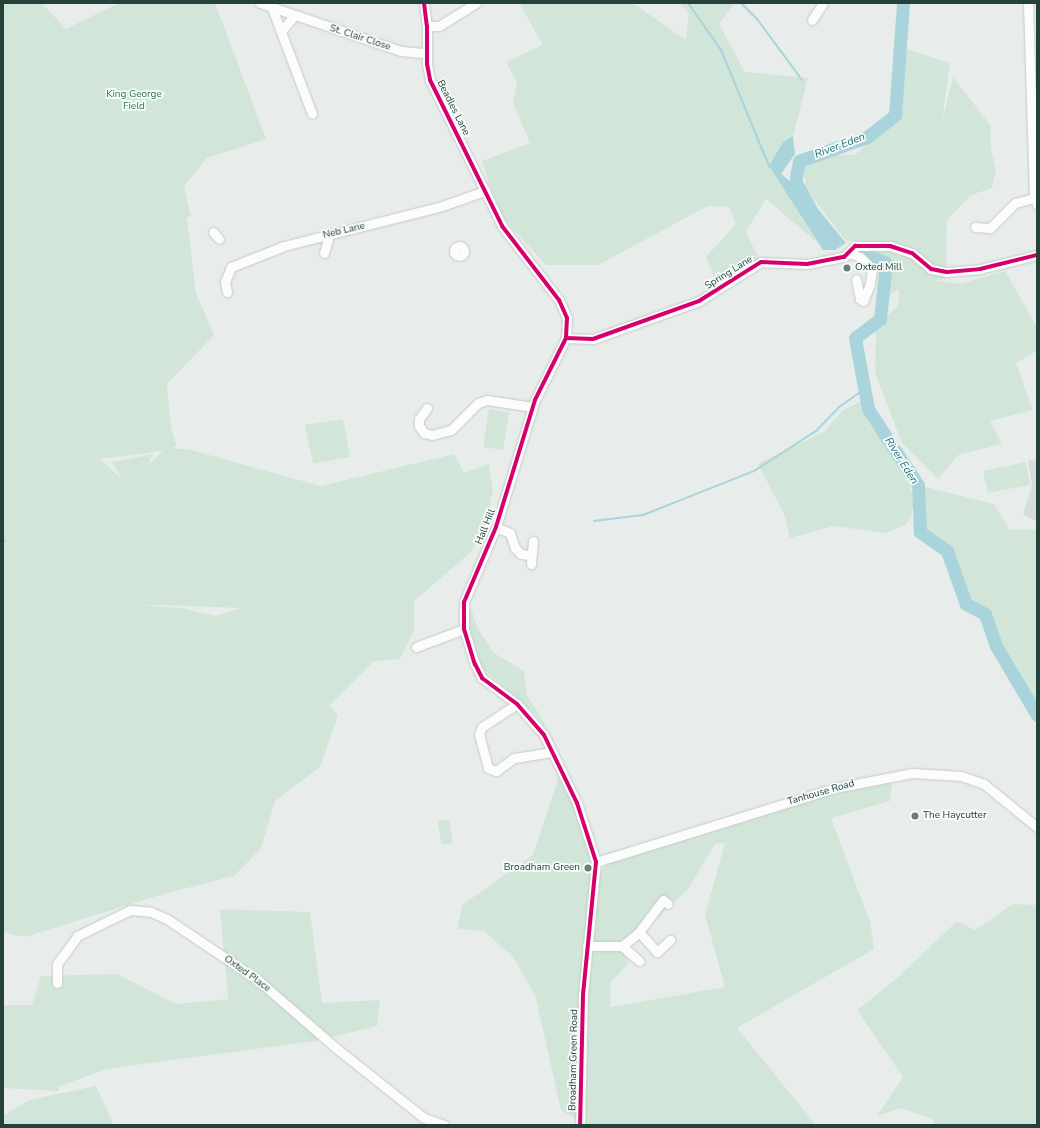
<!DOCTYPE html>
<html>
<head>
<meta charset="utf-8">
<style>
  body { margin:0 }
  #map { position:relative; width:1040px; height:1128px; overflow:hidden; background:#e8edeb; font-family:"Nunito Sans",sans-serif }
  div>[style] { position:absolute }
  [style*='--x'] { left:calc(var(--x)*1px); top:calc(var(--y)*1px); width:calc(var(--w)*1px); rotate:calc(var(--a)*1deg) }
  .built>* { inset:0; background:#d6dedb }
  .green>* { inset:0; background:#d1e6d8 }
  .water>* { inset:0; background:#a9d4db }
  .stream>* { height:2px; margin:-1px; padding:0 1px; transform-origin:1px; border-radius:1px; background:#a9d4db }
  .river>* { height:13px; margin:-6.5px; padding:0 6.5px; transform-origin:6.5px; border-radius:6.5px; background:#a9d4db }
  .roads { filter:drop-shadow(0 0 1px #c5cac8) drop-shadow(0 0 1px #c5cac8) }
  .minor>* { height:9px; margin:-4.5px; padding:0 4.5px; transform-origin:4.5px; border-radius:4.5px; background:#fcfcfc }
  .minor>.ring { margin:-4.5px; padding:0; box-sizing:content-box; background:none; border:9px solid #fcfcfc; border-radius:50% }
  .cycleway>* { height:4px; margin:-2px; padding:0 2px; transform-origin:2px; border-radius:2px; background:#d6006c }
  .dots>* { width:11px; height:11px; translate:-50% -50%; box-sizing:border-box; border:2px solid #f7fbf9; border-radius:50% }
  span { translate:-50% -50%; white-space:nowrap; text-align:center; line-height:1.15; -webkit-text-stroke:3.5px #f7fbf9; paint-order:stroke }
  .street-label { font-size:10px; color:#24423a }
  .park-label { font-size:10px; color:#2d7a4b }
  .poi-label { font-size:10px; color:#24423a }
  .left { translate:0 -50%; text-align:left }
  .right { translate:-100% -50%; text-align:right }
  .water-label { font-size:11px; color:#1c6f80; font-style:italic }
  .frame { position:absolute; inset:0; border:4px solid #24423a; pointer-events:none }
</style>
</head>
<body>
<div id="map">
  <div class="built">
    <div style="clip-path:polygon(1028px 460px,1037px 461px,1037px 522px,1023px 514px,1032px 485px)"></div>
  </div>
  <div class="green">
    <div style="clip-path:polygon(evenodd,3px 3px,42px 3px,66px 29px,119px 3px,215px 3px,266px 139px,207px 158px,184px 186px,191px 216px,187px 218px,196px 293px,214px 335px,167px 384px,171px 429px,177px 446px,172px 448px,191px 450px,321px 486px,454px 454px,464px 473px,489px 464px,493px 490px,486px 523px,471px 552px,414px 601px,414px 630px,400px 659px,374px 661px,330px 705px,338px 716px,320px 767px,275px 801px,261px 848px,234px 876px,160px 895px,25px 937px,3px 932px,3px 3px,163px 451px,148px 465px,153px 454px,112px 462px,122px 479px,100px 459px,163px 451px,3px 3px,142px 605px,159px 605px,242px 608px,216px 616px,180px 608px,142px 605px)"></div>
    <div style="clip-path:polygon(519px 3px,633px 3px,686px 40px,689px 13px,679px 3px,734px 3px,719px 24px,745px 72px,808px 78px,793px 136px,783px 142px,769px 166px,820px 245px,766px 199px,746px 231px,759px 260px,717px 284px,706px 257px,736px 224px,729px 207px,708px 206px,598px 265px,546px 265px,499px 213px,482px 161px,530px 143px,513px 103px,517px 82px,506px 62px,543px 45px)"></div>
    <div style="clip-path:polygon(907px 49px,950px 63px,942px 121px,953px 77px,991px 126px,991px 150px,996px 169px,992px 188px,971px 195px,947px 220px,946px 279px,934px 280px,960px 284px,1005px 271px,1037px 327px,1037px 351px,1016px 363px,1033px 410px,990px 421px,1002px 444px,958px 455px,938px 479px,902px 443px,875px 373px,876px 327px,898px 306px,899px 289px,888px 296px,890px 268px,861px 253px,864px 241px,846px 241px,807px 190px,803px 169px,821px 155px,855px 155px,890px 124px)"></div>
    <div style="clip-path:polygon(861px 401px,871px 426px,883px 441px,910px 487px,914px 500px,911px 518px,905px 525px,886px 533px,833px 526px,790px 538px,785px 516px,758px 464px,825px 431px,842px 411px)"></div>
    <div style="clip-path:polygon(489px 409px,509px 413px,503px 450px,483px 447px)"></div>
    <div style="clip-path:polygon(343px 419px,350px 457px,313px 464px,305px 425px)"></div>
    <div style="clip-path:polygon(1026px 462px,1030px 485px,988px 493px,983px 471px)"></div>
    <div style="clip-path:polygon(918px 485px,994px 504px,1010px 530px,1037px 529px,1037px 715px,996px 646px,985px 614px,966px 604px,947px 551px,920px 532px)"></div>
    <div style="clip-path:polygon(466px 607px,471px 609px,478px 629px,494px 653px,524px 671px,527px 695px,544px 722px,544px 726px,534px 713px,481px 667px,469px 637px)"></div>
    <div style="clip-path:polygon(evenodd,561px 770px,596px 862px,579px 868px,591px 865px,590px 875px,599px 875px,606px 865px,615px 860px,792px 804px,863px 784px,888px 781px,892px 784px,890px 801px,831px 818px,870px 922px,874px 949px,737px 1028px,816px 1125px,586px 1125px,587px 1010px,580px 1010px,577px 1119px,561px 1110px,535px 995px,513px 957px,484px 931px,457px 929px,462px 905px,533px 855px,561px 770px,725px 843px,705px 915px,725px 987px,610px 1007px,611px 982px,629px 963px,623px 951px,688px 889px,715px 844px,725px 843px)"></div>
    <div style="clip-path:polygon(449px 819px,453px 843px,442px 845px,437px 821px)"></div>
    <div style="clip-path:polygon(1013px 904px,1037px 905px,1037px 1125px,935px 1125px,932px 1119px,901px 1108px,877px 1116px,903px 1077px,857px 1010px,895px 980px,957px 921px,975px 930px)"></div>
    <div style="clip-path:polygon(220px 909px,310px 912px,322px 1003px,380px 1000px,377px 1026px,316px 1041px,106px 1069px,58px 1087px,59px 1091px,3px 1088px,3px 1005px,32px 1005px,41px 976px,117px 974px,176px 1004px,228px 999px)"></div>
    <div style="clip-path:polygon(96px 1086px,114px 1125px,3px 1125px,3px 1116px,29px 1100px)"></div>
  </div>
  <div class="water">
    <div style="clip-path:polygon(793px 136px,795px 154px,781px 174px,790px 181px,793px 167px,799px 161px,798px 172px,818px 209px,846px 243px,835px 250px,823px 250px,769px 166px,783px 142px)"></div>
  </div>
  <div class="stream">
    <div style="--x:688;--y:3;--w:57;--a:54.9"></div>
    <div style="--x:721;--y:50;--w:126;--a:67.5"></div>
    <div style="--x:741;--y:3;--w:23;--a:45"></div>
    <div style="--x:757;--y:19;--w:76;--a:53.6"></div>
    <div style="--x:594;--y:521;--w:49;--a:-7"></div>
    <div style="--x:643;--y:515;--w:119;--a:-21.6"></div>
    <div style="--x:754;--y:471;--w:74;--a:-32.8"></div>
    <div style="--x:816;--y:431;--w:33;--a:-46"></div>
    <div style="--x:839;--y:407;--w:29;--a:-35"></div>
    <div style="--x:3;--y:541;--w:2;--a:0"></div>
  </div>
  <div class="river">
    <div style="--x:796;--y:177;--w:16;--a:-79"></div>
    <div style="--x:799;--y:161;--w:72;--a:-19.4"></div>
    <div style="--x:867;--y:137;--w:36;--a:-38"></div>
    <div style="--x:895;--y:115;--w:112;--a:-85.9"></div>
    <div style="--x:857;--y:251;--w:31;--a:22"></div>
    <div style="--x:886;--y:263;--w:56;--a:96.1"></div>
    <div style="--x:880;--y:319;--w:31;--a:143"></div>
    <div style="--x:855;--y:338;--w:72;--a:79.6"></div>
    <div style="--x:868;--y:409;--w:91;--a:56.7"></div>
    <div style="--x:918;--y:485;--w:47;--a:87.6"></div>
    <div style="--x:920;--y:532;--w:33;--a:35"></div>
    <div style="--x:947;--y:551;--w:56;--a:70.3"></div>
    <div style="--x:966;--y:604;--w:21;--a:28"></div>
    <div style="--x:985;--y:614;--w:34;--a:71"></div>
    <div style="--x:996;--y:646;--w:80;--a:59.3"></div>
  </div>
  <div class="roads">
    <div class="minor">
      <div style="--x:260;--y:3;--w:149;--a:18.8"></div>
      <div style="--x:401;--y:51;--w:25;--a:5"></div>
      <div style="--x:424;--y:3;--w:23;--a:83"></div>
      <div style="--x:427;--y:26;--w:38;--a:90"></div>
      <div style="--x:427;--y:64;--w:16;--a:79"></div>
      <div style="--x:430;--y:80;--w:163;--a:63.7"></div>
      <div style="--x:502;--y:226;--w:93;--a:52.4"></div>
      <div style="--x:559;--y:300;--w:20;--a:66"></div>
      <div style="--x:567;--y:318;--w:20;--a:93"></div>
      <div style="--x:566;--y:338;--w:69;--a:116.6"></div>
      <div style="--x:535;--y:400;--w:133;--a:107.1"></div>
      <div style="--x:496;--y:527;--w:82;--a:113.1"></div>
      <div style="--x:464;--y:602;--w:27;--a:90"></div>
      <div style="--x:464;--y:629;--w:37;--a:73"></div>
      <div style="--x:475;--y:664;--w:16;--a:63"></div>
      <div style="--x:482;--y:678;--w:44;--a:36.6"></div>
      <div style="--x:517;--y:704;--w:41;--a:48.9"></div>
      <div style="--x:544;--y:735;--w:76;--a:64.1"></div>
      <div style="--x:577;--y:803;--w:62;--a:72.1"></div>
      <div style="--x:596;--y:862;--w:134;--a:95.6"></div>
      <div style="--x:583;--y:995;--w:130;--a:91.3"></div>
      <div style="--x:1028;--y:3;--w:189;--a:88.2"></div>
      <div style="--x:1034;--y:192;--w:13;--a:77"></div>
      <div style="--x:272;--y:8;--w:113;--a:69.3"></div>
      <div style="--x:812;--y:20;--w:20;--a:-57"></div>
      <div style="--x:427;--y:26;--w:12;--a:0"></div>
      <div style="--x:439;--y:26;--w:44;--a:-31.9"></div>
      <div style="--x:281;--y:31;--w:20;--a:-49"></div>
      <div style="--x:975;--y:227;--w:15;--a:4"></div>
      <div style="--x:990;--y:228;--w:35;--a:-45"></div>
      <div style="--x:1015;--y:203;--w:20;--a:-15"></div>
      <div style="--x:213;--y:232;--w:9;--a:49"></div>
      <div class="ring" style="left:454px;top:246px;width:1px;height:1px"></div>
      <div style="--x:324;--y:253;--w:19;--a:-74"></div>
      <div style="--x:849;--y:253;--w:12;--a:20"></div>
      <div style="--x:860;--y:257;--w:17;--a:45"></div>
      <div style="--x:872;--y:269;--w:15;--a:98"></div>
      <div style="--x:870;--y:284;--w:18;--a:112"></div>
      <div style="--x:863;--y:301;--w:4;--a:-146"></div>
      <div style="--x:860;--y:299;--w:20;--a:-101"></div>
      <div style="--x:227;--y:292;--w:10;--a:-101"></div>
      <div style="--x:225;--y:282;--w:16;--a:-68"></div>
      <div style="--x:231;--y:267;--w:57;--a:-21.6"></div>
      <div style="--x:284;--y:246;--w:163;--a:-14.2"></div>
      <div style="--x:442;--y:206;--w:46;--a:-19.2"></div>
      <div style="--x:566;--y:338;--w:27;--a:2"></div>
      <div style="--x:593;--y:339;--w:113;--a:-19.7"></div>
      <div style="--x:699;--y:301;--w:73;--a:-32.2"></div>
      <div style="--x:761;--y:262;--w:46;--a:2.5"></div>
      <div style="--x:807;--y:264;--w:38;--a:-11"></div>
      <div style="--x:844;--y:257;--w:16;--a:-45"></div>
      <div style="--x:855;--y:246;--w:35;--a:0"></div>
      <div style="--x:890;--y:246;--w:23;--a:18"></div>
      <div style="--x:912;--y:253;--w:25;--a:40"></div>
      <div style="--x:931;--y:269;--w:16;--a:11"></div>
      <div style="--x:947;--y:272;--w:33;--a:-5"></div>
      <div style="--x:980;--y:269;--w:59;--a:-13.8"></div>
      <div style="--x:427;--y:408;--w:14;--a:126"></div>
      <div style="--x:419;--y:419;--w:7;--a:90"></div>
      <div style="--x:419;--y:426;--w:9;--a:54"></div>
      <div style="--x:424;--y:433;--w:8;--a:14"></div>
      <div style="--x:432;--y:435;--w:20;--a:-15"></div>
      <div style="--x:451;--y:430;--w:38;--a:-45"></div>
      <div style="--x:478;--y:403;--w:9;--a:-18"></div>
      <div style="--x:487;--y:400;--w:46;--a:8.8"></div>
      <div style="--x:496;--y:527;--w:15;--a:23"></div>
      <div style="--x:510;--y:533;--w:16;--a:72"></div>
      <div style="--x:515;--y:548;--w:8;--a:45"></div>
      <div style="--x:521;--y:554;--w:9;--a:6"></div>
      <div style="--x:531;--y:564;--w:23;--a:-85"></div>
      <div style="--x:416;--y:647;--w:51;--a:-20.6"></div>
      <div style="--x:517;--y:704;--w:42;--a:146.7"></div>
      <div style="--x:482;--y:727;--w:8;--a:113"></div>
      <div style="--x:479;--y:734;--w:35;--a:75"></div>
      <div style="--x:488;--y:768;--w:9;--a:21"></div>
      <div style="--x:496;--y:771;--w:22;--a:-36"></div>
      <div style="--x:514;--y:758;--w:38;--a:-9"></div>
      <div style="--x:596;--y:862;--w:250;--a:-17.2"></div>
      <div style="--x:835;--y:788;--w:78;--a:-11"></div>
      <div style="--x:912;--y:773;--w:49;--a:3.5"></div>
      <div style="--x:961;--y:776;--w:24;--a:19"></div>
      <div style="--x:984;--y:784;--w:68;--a:39.1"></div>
      <div style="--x:639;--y:932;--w:27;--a:48"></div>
      <div style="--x:657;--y:952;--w:18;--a:-43"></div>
      <div style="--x:587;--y:946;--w:35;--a:0"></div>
      <div style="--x:622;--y:946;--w:22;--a:-39"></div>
      <div style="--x:639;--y:932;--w:40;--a:-53"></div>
      <div style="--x:663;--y:900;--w:6;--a:39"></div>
      <div style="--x:622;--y:946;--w:23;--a:41"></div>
      <div style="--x:57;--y:983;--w:19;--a:-90"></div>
      <div style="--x:57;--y:964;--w:34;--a:-54"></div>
      <div style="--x:77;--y:936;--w:59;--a:-26.1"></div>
      <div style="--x:130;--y:910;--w:21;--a:5"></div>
      <div style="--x:151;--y:912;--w:17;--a:24"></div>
      <div style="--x:167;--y:919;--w:110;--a:33.8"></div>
      <div style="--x:258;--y:980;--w:103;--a:41.1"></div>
      <div style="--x:336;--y:1048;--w:112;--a:38.5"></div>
      <div style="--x:424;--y:1118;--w:21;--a:19"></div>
    </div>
  </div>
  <div class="cycleway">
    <div style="--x:424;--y:3;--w:23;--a:83"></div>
    <div style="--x:427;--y:26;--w:38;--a:90"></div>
    <div style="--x:427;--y:64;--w:16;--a:79"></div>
    <div style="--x:430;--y:80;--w:163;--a:63.7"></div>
    <div style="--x:502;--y:226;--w:93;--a:52.4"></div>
    <div style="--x:559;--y:300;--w:20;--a:66"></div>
    <div style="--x:567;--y:318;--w:20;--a:93"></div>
    <div style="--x:566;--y:338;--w:69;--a:116.6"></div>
    <div style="--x:535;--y:400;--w:133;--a:107.1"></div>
    <div style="--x:496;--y:527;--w:82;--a:113.1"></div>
    <div style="--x:464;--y:602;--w:27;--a:90"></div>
    <div style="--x:464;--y:629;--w:37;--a:73"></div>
    <div style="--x:475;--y:664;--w:16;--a:63"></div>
    <div style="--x:482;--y:678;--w:44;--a:36.6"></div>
    <div style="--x:517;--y:704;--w:41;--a:48.9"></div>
    <div style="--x:544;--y:735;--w:76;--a:64.1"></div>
    <div style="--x:577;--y:803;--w:62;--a:72.1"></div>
    <div style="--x:596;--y:862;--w:134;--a:95.6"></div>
    <div style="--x:583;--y:995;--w:130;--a:91.3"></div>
    <div style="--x:566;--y:338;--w:27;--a:2"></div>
    <div style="--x:593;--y:339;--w:113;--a:-19.7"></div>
    <div style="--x:699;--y:301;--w:73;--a:-32.2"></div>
    <div style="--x:761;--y:262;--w:46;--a:2.5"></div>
    <div style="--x:807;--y:264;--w:38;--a:-11"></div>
    <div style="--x:844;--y:257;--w:16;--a:-45"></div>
    <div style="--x:855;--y:246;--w:35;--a:0"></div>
    <div style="--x:890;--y:246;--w:23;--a:18"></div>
    <div style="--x:912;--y:253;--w:25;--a:40"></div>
    <div style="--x:931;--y:269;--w:16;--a:11"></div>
    <div style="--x:947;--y:272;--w:33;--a:-5"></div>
    <div style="--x:980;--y:269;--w:59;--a:-13.8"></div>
  </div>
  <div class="dots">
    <div style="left:847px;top:268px;background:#697e78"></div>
    <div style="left:915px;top:816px;background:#697e78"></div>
    <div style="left:588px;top:868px;background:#697e78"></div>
  </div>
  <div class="street-label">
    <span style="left:360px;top:38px;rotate:18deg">St. Clair Close</span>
    <span style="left:453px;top:108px;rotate:63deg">Beadles Lane</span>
    <span style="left:344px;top:231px;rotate:-13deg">Neb Lane</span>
    <span style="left:729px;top:273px;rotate:-32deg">Spring Lane</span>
    <span style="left:486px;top:527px;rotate:-68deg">Hall Hill</span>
    <span style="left:821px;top:793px;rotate:-16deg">Tanhouse Road</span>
    <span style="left:247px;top:974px;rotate:36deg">Oxted Place</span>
    <span style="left:574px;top:1060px;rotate:-89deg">Broadham Green Road</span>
  </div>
  <div class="park-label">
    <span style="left:134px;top:100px">King George<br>Field</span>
  </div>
  <div class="poi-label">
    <span class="left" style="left:855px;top:268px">Oxted Mill</span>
    <span class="left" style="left:923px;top:816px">The Haycutter</span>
    <span class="right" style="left:580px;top:868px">Broadham Green</span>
  </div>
  <div class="water-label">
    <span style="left:840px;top:146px;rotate:-21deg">River Eden</span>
    <span style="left:901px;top:461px;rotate:58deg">River Eden</span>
  </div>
  <div class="frame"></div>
</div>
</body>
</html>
